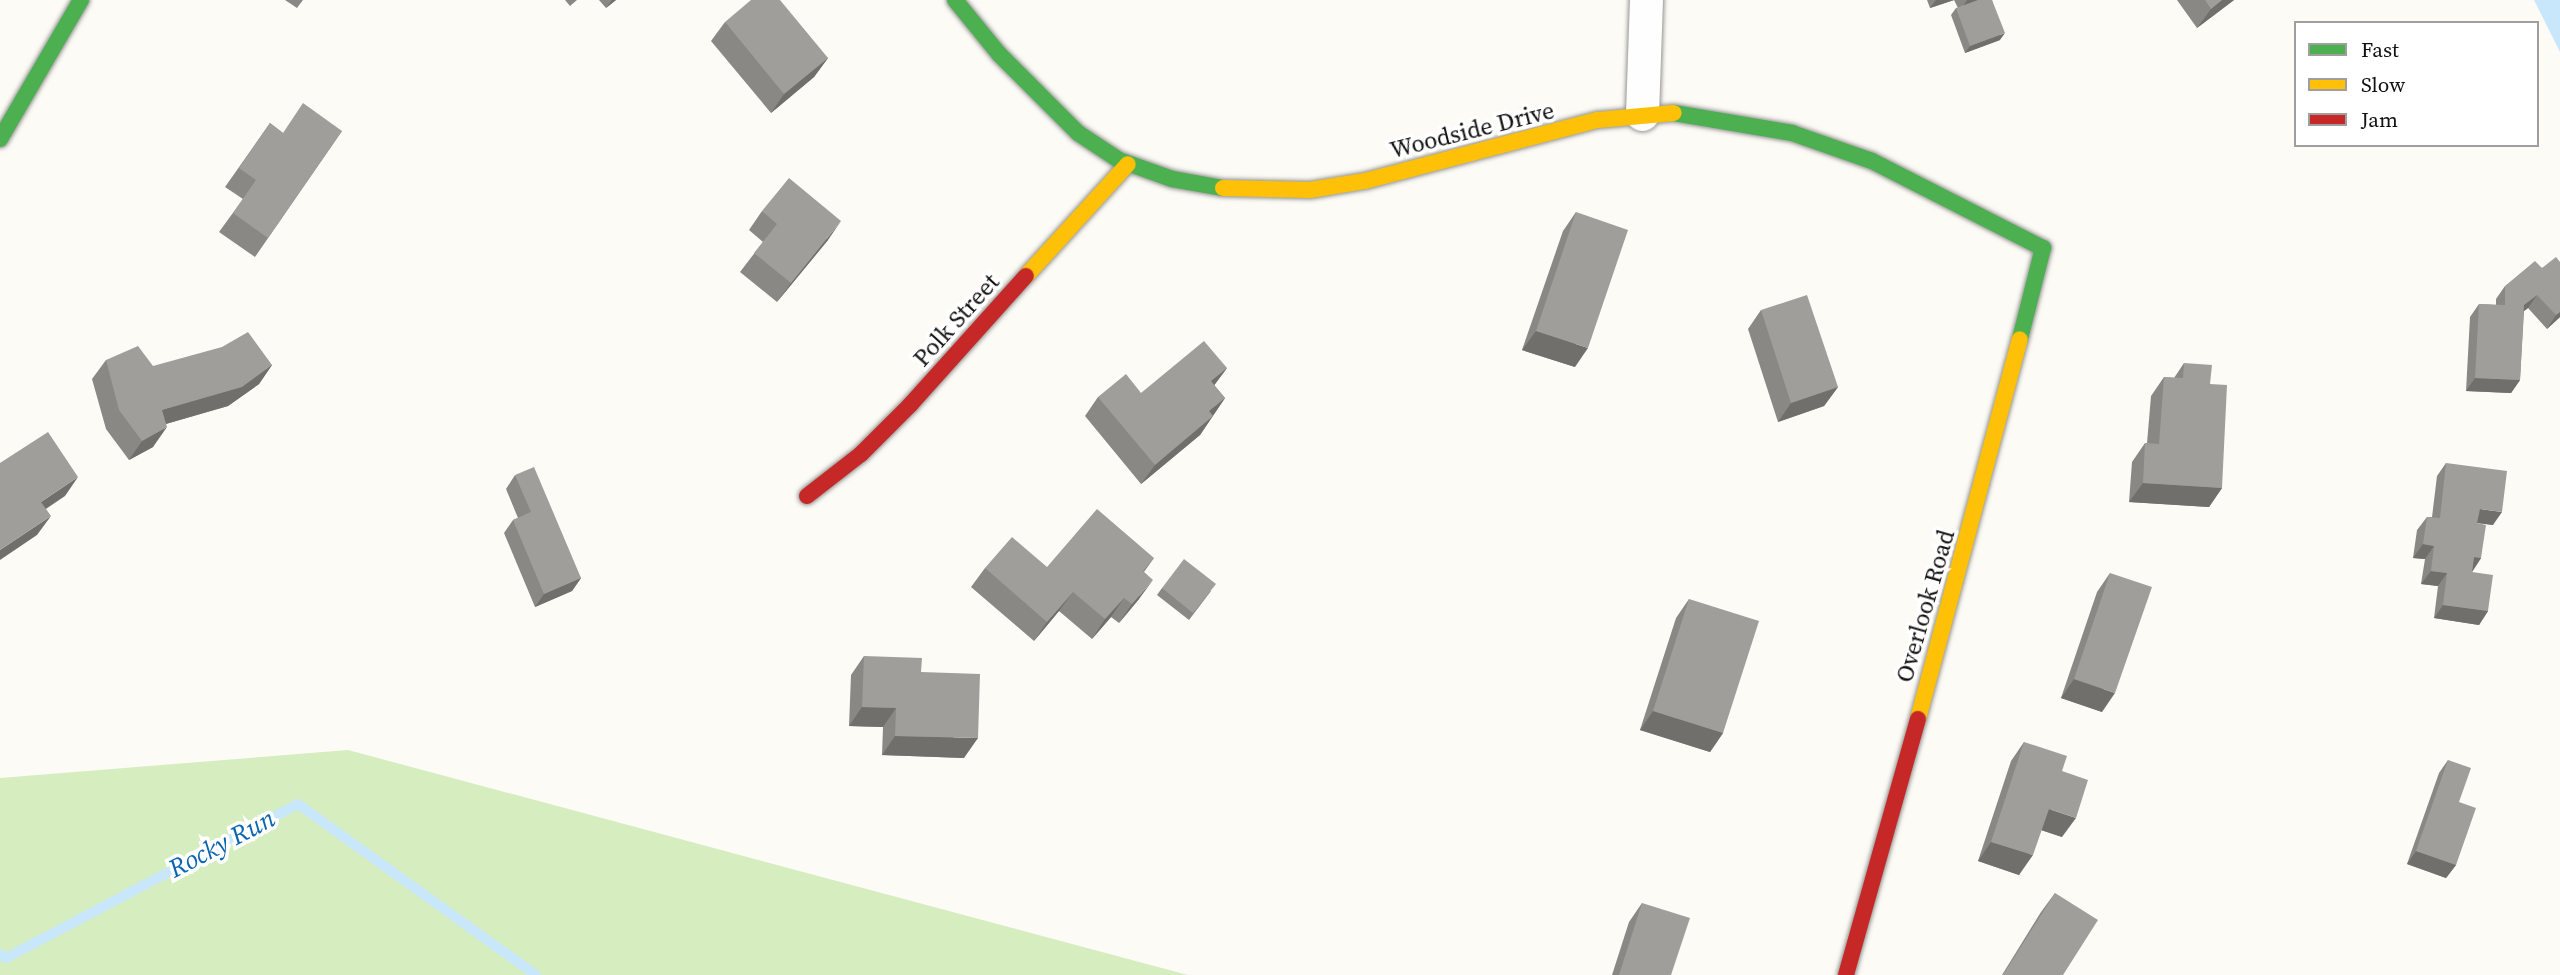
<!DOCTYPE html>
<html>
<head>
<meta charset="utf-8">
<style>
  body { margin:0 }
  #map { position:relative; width:2560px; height:975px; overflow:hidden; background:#fcfbf6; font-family:"Source Serif 4",serif }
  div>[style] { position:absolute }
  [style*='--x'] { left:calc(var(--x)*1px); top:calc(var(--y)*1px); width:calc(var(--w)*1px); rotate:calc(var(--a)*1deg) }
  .forest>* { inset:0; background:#d6edc0 }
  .water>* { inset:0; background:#c8e7fb }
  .stream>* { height:10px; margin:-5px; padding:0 5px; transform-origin:5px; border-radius:5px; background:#c8e7fb }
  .roads { filter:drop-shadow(0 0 2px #969694) drop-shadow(0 0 2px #969694) }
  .street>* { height:33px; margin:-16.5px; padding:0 16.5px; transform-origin:16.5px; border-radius:16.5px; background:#fffefe }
  .fast>* { height:16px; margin:-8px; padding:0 8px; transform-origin:8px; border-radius:8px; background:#4caf50 }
  .slow>* { height:16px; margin:-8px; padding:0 8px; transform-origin:8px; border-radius:8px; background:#ffc107 }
  .jam>* { height:16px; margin:-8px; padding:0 8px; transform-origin:8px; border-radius:8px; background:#c62828 }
  .wall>* { inset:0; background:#8a8885 }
  .shaded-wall>* { inset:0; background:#706f6c }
  .building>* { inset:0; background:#a09e9b }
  span { translate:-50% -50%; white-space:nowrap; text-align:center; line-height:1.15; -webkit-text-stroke:7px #fff; paint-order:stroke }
  .street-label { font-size:24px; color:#101010 }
  .water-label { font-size:26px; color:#0965b2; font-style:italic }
  .legend { position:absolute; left:2294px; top:21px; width:245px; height:126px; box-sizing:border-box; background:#fff; border:2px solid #9f9f9f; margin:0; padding:9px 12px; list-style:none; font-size:21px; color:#101010 }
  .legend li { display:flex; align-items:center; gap:14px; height:35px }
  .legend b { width:35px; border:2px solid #9f9f9f }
</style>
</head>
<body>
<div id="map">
  <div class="forest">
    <div style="clip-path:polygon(348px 750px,1188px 975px,0 975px,0 778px)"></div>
  </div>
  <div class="water">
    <div style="clip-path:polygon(2534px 0,2560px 0,2560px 52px)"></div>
  </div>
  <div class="stream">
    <div style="--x:0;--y:954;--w:7;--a:34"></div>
    <div style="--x:6;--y:958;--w:330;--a:-27.8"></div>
    <div style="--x:298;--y:804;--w:293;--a:35.7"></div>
  </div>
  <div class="roads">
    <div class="street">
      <div style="--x:1642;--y:114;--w:114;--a:-88"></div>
    </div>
    <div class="fast">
      <div style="--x:955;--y:0;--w:70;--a:50.8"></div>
      <div style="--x:999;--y:54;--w:112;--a:45"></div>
      <div style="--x:1078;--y:133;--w:49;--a:33.4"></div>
      <div style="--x:1119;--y:160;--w:56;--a:19.7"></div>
      <div style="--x:1172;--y:179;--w:52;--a:10"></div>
      <div style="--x:1674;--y:113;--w:120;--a:9.6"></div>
      <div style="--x:1792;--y:133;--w:85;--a:19.3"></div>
      <div style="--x:1872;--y:161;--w:192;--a:27"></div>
      <div style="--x:2043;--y:248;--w:94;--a:104.2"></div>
      <div style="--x:0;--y:139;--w:161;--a:-59.8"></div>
    </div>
    <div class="slow">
      <div style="--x:1223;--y:188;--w:87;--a:1.3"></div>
      <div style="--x:1310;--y:190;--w:56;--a:-9.3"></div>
      <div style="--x:1365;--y:181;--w:241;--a:-14.7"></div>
      <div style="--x:1598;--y:120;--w:76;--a:-5.3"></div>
      <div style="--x:1026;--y:276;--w:151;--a:-47.7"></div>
      <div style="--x:1918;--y:719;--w:393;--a:-75"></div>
    </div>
    <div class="jam">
      <div style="--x:807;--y:496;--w:68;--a:-37.9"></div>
      <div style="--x:861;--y:454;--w:71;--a:-45"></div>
      <div style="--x:911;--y:404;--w:172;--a:-48.1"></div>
      <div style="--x:1846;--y:975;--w:266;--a:-74.3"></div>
    </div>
  </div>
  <div class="wall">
    <div style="clip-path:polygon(285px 0,303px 0,297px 8px)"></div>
    <div style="clip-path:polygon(565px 0,577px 0,570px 6px)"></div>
    <div style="clip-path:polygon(599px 0,616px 0,606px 8px)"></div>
    <div style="clip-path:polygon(1927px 0,1992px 0,2000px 40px,1965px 53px,1951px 15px,1956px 8px,1958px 8px,1954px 0,1930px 8px)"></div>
    <div style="clip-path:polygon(2177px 0,2234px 0,2197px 28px)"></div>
    <div style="clip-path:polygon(725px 22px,828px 58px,814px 77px,771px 113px,711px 41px)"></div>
    <div style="clip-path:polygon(270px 123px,283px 133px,342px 131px,255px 257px,219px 232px,243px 199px,225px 187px)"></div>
    <div style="clip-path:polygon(762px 211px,828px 240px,777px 302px,740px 272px,763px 242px,749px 230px)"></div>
    <div style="clip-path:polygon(1576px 212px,1575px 367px,1522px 350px,1563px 231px)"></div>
    <div style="clip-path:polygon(2560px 262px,2560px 317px,2547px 329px,2528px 308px,2524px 311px,2520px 380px,2511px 393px,2466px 391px,2470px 317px,2479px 304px,2496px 305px,2496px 299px,2505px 286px,2542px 268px)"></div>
    <div style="clip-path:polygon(1761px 310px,1838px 387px,1824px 406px,1778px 422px,1748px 329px)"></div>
    <div style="clip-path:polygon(106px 360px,153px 366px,272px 365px,259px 384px,228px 406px,166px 424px,153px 447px,129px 460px,106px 429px,92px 379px)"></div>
    <div style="clip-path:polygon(2184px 363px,2210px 384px,2222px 488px,2209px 507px,2129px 502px,2132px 462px,2145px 443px,2147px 443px,2151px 396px,2164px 377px,2174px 378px)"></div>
    <div style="clip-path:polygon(1227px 368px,1214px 385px,1225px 398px,1200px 435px,1141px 484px,1085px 416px,1098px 397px,1141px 393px)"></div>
    <div style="clip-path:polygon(2446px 463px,2493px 525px,2477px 523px,2481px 558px,2472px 572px,2488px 611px,2479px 625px,2434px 618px,2438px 586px,2421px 584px,2425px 559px,2413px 558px,2417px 530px,2427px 517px,2432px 517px,2437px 476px)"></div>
    <div style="clip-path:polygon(515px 475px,581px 578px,572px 591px,535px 607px,504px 533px,513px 520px,518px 518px,506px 489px)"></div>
    <div style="clip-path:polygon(1154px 558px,1144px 572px,1139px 599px,1119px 623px,1111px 617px,1092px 639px,1059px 611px,1034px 641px,971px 587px,985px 568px,1047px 567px)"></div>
    <div style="clip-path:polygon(2110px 573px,2102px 712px,2061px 698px,2097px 592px)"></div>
    <div style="clip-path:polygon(1162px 588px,1211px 591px,1189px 620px,1157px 595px)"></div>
    <div style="clip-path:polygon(1689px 599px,1723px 733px,1710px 752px,1640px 730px,1676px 618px)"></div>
    <div style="clip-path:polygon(864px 656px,921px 672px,964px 758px,882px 755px,883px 727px,849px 726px,851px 675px)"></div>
    <div style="clip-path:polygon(2024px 742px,2062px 837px,2041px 830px,2019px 875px,1978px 861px,2011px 761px)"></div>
    <div style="clip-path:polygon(2448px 760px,2459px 802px,2456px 865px,2446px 878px,2407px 864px,2439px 773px)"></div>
    <div style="clip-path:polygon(2055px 893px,2063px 975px,2002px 975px,2041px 912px)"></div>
    <div style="clip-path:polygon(1642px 903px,1671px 975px,1612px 975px,1629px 922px)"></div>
  </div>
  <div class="shaded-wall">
    <div style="clip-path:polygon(612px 0,616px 0,606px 8px)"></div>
    <div style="clip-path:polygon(1936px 0,1954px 0,1930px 8px)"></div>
    <div style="clip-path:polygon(1967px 0,1982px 0,1960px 11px)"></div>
    <div style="clip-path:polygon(2222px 0,2234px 0,2197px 28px,2211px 9px)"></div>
    <div style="clip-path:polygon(2005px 33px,2000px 40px,1965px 53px,1970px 46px)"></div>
    <div style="clip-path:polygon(828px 58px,814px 77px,771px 113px,784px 94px)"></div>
    <div style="clip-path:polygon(841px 221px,828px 240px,777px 302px,791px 283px)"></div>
    <div style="clip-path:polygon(2537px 295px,2528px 308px,2515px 318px,2524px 305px)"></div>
    <div style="clip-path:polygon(2560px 312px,2560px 317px,2547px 329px,2556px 315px)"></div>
    <div style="clip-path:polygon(1536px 331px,1588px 348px,1575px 367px,1522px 350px)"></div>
    <div style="clip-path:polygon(272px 365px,259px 384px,228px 406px,148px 429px,162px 410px)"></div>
    <div style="clip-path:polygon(1227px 368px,1213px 387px,1211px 381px)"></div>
    <div style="clip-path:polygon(2475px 378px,2520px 380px,2511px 393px,2466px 391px)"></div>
    <div style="clip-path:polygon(1838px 387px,1824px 406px,1778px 422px,1791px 403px)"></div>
    <div style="clip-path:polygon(1225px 398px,1200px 435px,1141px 484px,1155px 465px,1209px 411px)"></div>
    <div style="clip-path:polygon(167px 427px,153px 447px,129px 460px,142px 441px)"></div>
    <div style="clip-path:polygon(78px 477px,65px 496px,28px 521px,41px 502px)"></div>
    <div style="clip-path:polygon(2143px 483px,2222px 488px,2209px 507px,2129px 502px)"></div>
    <div style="clip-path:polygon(2480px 509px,2502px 512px,2493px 525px,2470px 522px)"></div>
    <div style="clip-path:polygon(51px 516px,37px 535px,0 560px,0 550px)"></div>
    <div style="clip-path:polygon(2423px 544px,2434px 546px,2425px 559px,2413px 558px)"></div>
    <div style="clip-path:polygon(2474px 557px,2481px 558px,2472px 572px)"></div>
    <div style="clip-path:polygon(2431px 571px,2447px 573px,2438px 586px,2421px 584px)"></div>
    <div style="clip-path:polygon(581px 578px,572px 591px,535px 607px,544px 594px)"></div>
    <div style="clip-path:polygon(1153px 580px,1139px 599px,1119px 623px,1132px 604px)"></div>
    <div style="clip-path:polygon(1073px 592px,1059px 611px,1034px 641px,1047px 622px)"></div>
    <div style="clip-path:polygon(1124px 598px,1111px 617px,1092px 639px,1105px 619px)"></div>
    <div style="clip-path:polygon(2443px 605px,2488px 611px,2479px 625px,2434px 618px)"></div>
    <div style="clip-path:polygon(2074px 679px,2115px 693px,2102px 712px,2061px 698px)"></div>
    <div style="clip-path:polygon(862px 707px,896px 708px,883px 727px,849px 726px)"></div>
    <div style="clip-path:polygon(1653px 711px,1723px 733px,1710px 752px,1640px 730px)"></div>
    <div style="clip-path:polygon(895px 736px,978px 738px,964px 758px,882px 755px)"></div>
    <div style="clip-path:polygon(2049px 809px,2076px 818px,2062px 837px,2035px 828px)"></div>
    <div style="clip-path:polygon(1991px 842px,2033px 855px,2019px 875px,1978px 861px)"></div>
    <div style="clip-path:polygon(2416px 851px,2456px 865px,2446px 878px,2407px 864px)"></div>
  </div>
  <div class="building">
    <div style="clip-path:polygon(751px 0,780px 0,828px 58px,784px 94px,725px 22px)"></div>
    <div style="clip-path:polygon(1978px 0,1992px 0,2005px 33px,1970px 46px,1956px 8px)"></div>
    <div style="clip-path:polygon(2205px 0,2222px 0,2211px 9px)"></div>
    <div style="clip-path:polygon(303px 103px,342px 131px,268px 238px,233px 213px,256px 180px,239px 168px,270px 123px,283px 133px)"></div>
    <div style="clip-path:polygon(789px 178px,841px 221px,791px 283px,754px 253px,777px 224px,762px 211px)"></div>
    <div style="clip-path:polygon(1576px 212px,1628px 230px,1588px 348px,1536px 331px)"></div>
    <div style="clip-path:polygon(2556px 257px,2560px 262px,2560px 312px,2556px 315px,2537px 295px,2524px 305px,2520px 380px,2475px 378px,2479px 304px,2505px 305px,2505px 286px,2535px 261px,2542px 268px)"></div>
    <div style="clip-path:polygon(1807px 295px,1838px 387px,1791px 403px,1761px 310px)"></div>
    <div style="clip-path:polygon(248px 332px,272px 365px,242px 387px,162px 410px,167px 427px,142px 441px,119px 410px,106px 360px,138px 346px,153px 366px,222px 347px)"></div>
    <div style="clip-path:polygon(1204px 341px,1227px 368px,1211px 381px,1225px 398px,1209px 411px,1213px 416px,1155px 465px,1098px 397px,1126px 374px,1141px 393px)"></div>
    <div style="clip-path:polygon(2184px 363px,2212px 365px,2210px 384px,2227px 385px,2222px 488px,2143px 483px,2145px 443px,2159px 444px,2164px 377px,2183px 378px)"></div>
    <div style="clip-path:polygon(48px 432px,78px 477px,41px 502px,51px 516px,0 550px,0 463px)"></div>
    <div style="clip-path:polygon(2446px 463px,2507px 471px,2502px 512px,2480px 509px,2477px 523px,2486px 525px,2481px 558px,2474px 557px,2472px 572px,2493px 575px,2488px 611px,2443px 605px,2447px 573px,2431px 571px,2434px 546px,2423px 544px,2427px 517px,2440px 518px)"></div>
    <div style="clip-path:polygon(534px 467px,581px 578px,544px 594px,513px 520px,531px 512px,515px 475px)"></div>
    <div style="clip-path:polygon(1097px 509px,1154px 558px,1143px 571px,1153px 580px,1132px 604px,1124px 598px,1105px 619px,1073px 592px,1047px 622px,985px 568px,1012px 537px,1047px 567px)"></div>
    <div style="clip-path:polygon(1184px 559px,1216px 584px,1193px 613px,1162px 588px)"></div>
    <div style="clip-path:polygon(2110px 573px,2152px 587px,2115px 693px,2074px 679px)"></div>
    <div style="clip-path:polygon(1689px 599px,1759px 621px,1723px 733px,1653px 711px)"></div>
    <div style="clip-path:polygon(864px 656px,922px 658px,921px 672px,980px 674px,978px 738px,895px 736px,896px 708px,862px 707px)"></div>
    <div style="clip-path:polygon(2024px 742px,2067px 756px,2062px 771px,2088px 780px,2076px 818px,2049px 809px,2033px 855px,1991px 842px)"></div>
    <div style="clip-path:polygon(2448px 760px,2471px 768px,2459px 802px,2476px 808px,2456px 865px,2416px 851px)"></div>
    <div style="clip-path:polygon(2055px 893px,2098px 920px,2063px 975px,2003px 975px)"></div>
    <div style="clip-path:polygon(1642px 903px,1690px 918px,1671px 975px,1619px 975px)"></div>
  </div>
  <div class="street-label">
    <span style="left:1472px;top:130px;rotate:-14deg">Woodside Drive</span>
    <span style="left:956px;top:320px;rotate:-48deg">Polk Street</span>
    <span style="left:1925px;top:606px;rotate:-74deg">Overlook Road</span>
  </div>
  <div class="water-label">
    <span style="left:222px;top:844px;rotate:-28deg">Rocky Run</span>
  </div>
  <ul class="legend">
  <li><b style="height:9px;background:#4caf50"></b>Fast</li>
  <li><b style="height:9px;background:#ffc107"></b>Slow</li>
  <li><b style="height:9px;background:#c62828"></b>Jam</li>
  </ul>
</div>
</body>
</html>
